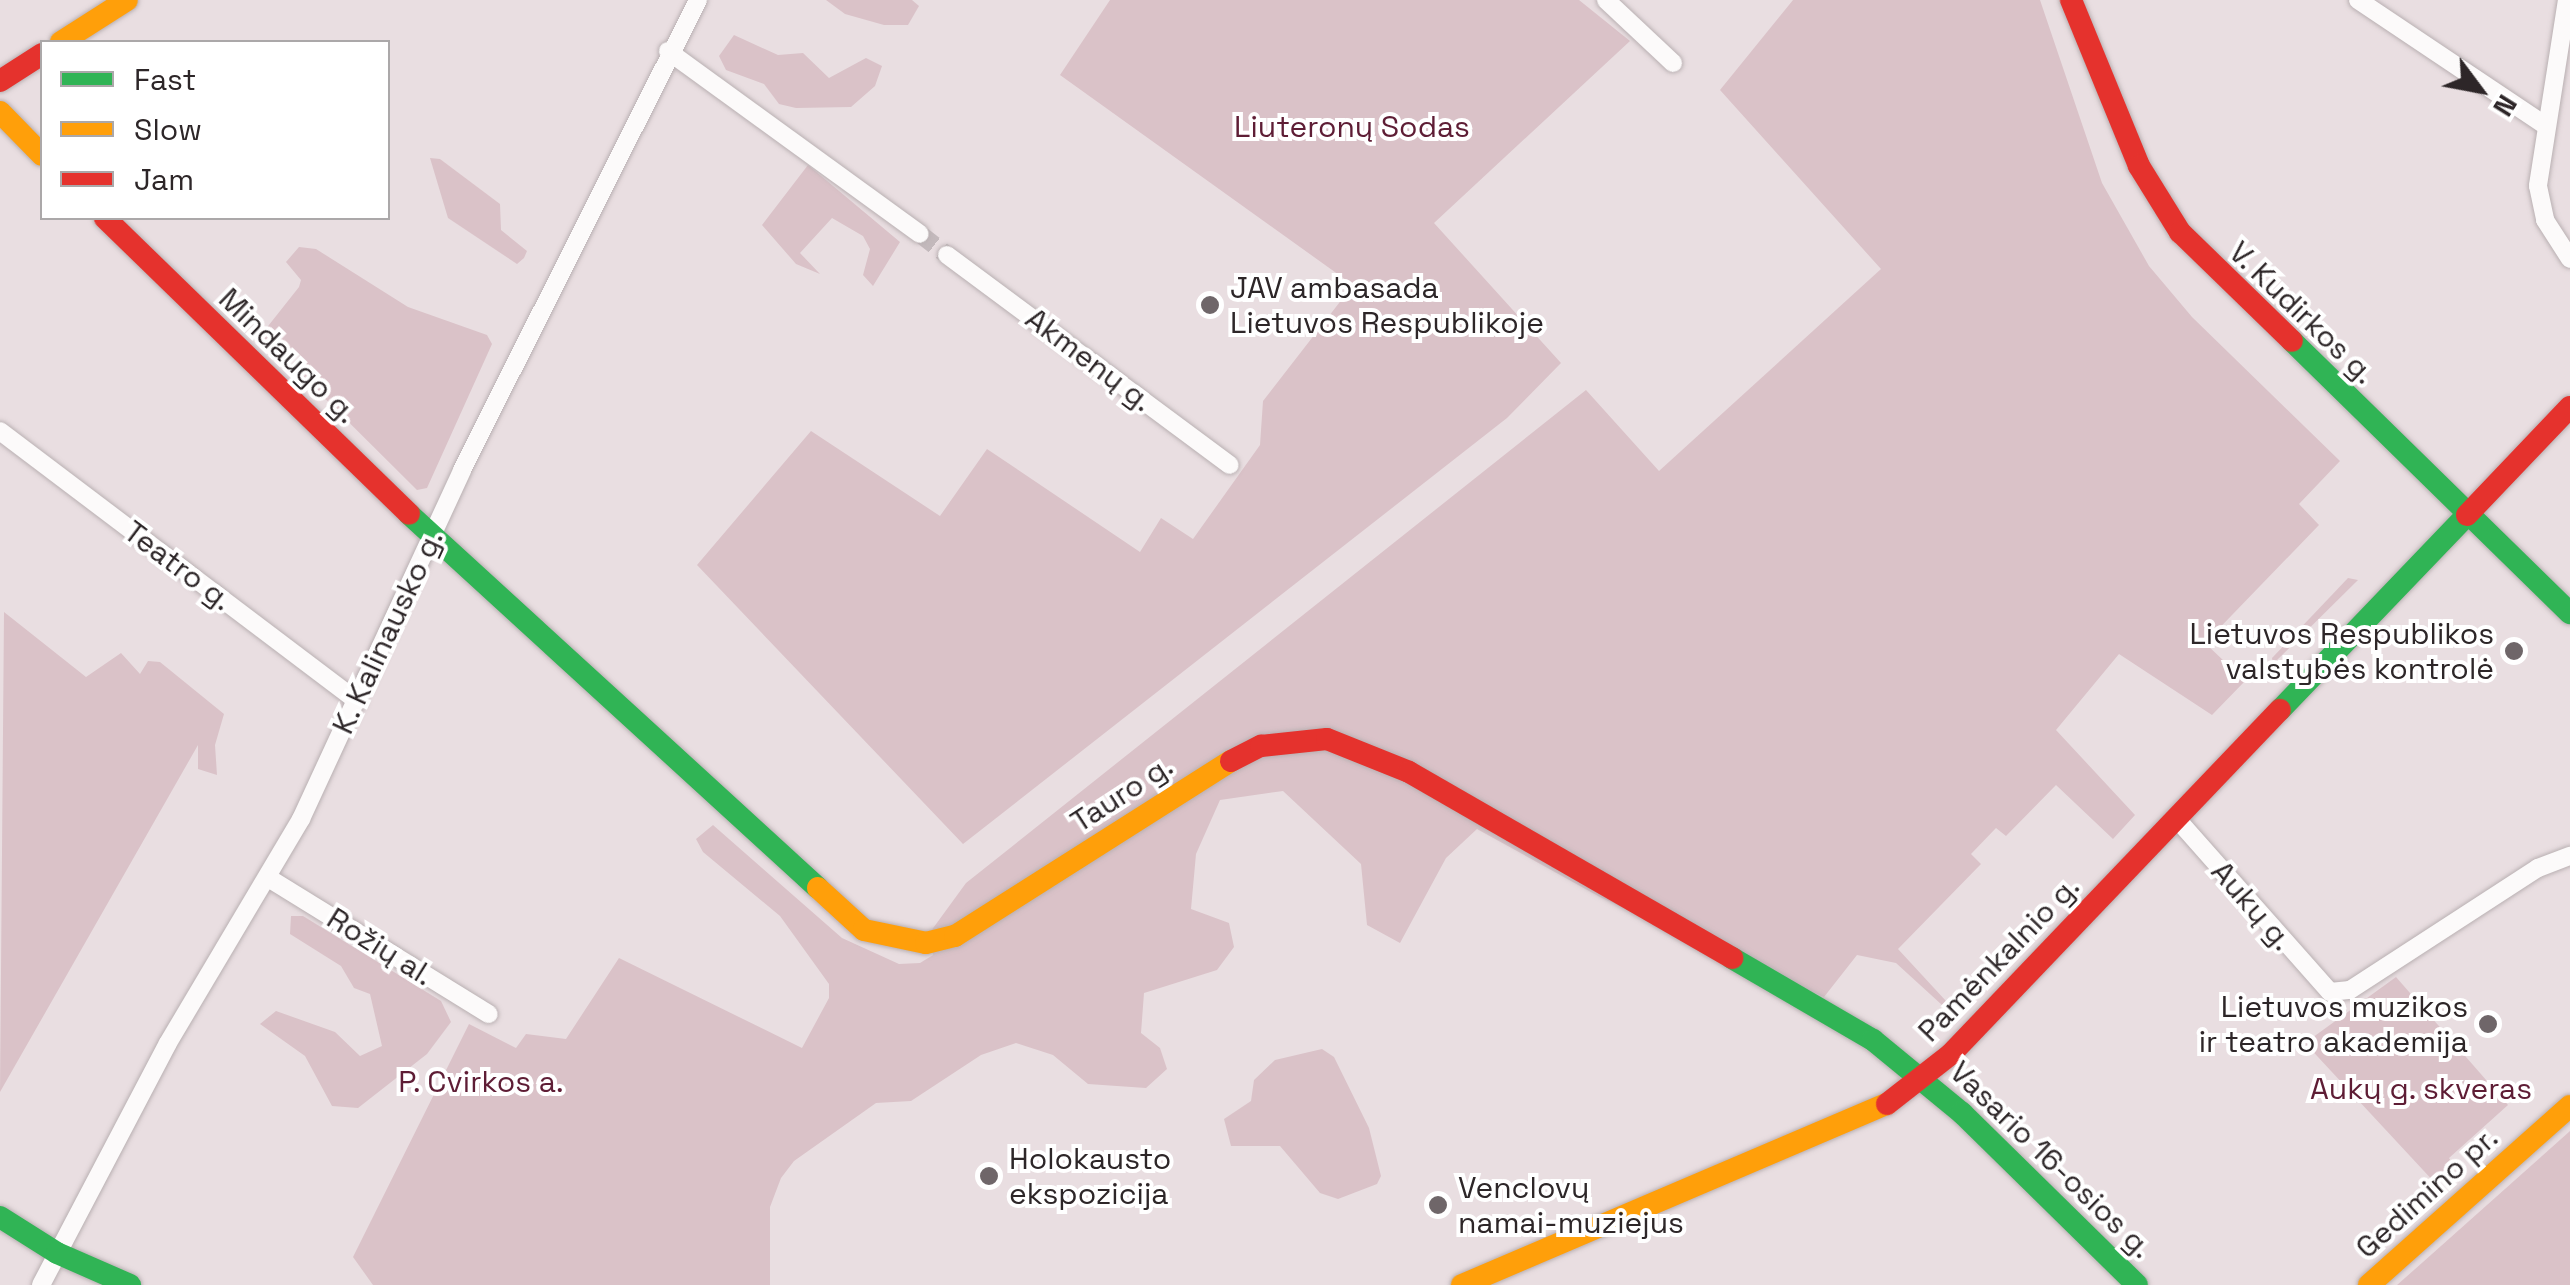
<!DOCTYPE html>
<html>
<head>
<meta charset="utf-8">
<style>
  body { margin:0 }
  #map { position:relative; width:2570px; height:1285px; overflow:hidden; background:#e9dee1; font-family:"Space Grotesk",sans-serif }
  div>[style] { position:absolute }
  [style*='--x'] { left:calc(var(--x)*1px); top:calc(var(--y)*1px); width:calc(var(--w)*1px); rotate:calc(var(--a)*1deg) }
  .green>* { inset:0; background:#dac2c8 }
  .street-tunnel>* { height:18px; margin-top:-9px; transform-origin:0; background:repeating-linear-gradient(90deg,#c3b9bc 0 18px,transparent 0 27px) }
  .roads { filter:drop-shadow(0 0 2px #b9b0b2) drop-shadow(0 0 2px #b9b0b2) }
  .street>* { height:18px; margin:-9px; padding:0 9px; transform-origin:9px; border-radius:9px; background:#fcfafa }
  .fast>* { height:22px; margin:-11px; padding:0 11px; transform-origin:11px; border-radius:11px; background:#30b455 }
  .slow>* { height:22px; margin:-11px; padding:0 11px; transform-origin:11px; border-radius:11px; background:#ff9f0a }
  .jam>* { height:22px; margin:-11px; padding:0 11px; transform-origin:11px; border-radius:11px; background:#e5322d }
  .dots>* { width:28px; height:28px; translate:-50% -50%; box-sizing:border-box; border:5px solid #fff; border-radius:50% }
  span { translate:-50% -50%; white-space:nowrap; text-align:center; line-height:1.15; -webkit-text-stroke:8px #fff; paint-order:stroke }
  .park-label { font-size:30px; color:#5e1d35 }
  .poi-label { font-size:30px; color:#2d2628 }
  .left { translate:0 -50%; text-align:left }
  .right { translate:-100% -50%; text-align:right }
  .street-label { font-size:30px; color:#2d2628 }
  .legend { position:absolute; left:40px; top:40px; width:350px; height:180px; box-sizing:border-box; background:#fff; border:2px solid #aba8a9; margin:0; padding:12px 18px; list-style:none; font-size:30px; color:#2d2628 }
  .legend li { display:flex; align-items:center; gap:20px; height:50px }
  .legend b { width:50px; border:2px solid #aba8a9 }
  .north { position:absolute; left:2430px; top:40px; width:100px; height:100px; -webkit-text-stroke:8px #fff; paint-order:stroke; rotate:122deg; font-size:28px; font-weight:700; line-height:40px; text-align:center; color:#2d2628 }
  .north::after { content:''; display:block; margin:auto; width:35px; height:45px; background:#2d2628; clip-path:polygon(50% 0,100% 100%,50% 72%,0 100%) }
</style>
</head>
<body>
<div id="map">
  <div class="green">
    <div style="clip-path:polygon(826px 0,912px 0,919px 6px,908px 25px,884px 25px,845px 14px)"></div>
    <div style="clip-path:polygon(1110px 0,1579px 0,1630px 41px,1434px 223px,1561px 363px,1507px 418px,963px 844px,697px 565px,811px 431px,940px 516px,987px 449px,1140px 552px,1161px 518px,1193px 539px,1260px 445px,1263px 401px,1353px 285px,1060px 75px)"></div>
    <div style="clip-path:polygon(1793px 0,2040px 0,2102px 183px,2149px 266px,2192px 317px,2340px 461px,2299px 504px,2319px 525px,2205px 643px,2245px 681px,2212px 715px,2119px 654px,2056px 730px,2135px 815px,2113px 839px,2056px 785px,2006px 836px,1996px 828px,1971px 854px,1981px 864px,1898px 949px,1946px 1001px,1942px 1005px,1896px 963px,1857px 955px,1824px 997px,1600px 897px,1477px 829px,1446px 858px,1400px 943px,1367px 925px,1361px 864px,1283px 791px,1220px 800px,1196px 854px,1191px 909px,1229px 923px,1234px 947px,1217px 970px,1144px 993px,1141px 1033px,1160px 1048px,1167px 1069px,1146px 1088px,1088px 1084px,1053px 1055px,1016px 1043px,981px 1055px,911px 1101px,876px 1103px,794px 1161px,781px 1178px,770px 1207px,770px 1285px,373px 1285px,353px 1257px,469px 1024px,516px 1048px,526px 1034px,566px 1039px,619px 958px,802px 1048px,829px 998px,829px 984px,780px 916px,703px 852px,696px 839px,713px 825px,842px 938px,899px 964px,920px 963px,933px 955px,931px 931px,966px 883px,1586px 390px,1659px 471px,1881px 269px,1720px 90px)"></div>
    <div style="clip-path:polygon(734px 35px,778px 55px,803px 53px,829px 78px,866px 58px,882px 66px,875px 86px,851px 107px,796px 108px,779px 104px,764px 84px,726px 70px,719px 56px)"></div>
    <div style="clip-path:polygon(430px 158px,440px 159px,500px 204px,501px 230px,527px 251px,524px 258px,517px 264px,448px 218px)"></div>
    <div style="clip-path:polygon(808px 165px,900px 242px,873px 286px,863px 275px,870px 249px,863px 236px,832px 218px,800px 253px,820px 274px,796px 264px,762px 225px)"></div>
    <div style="clip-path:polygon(299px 247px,316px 249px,408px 307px,487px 335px,492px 344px,427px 488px,417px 490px,261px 335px,299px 287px,301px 280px,286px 262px)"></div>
    <div style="clip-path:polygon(2348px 578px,2358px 580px,2273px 664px,2272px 658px)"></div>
    <div style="clip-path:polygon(4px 612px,86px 677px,121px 653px,140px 674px,148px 661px,160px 662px,224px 714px,215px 745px,217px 775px,198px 769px,198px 745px,0 1092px)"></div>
    <div style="clip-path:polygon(291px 916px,303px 916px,441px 1001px,451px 1022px,427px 1054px,358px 1108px,332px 1106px,305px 1056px,260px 1024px,276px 1011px,335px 1032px,360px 1056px,382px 1046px,370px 994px,354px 988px,341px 966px,290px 934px)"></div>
    <div style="clip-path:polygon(2396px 977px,2508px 1105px,2449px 1158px,2455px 1167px,2436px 1184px,2305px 1043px)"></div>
    <div style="clip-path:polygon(1322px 1049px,1334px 1057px,1369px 1128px,1381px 1176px,1377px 1184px,1338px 1199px,1320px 1193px,1280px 1146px,1231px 1146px,1224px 1119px,1251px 1101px,1254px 1080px,1275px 1060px)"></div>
    <div style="clip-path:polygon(2570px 1131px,2570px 1285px,2397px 1285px,2423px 1262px)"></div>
  </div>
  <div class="street-tunnel">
    <div style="--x:920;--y:234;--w:34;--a:38"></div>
  </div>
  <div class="roads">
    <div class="street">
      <div style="--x:1606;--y:0;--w:92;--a:43.2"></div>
      <div style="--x:2358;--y:0;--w:226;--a:33.8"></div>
      <div style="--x:2567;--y:0;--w:188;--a:98.9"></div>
      <div style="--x:2538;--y:186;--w:35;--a:78"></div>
      <div style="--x:2545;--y:220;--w:46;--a:57.3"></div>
      <div style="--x:668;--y:51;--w:311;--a:36"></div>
      <div style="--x:947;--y:255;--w:352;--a:36.6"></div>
      <div style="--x:0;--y:431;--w:448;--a:37.1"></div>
      <div style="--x:2176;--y:818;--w:232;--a:48.5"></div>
      <div style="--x:2330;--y:992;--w:20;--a:-6"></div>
      <div style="--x:2350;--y:990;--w:224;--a:-33"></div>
      <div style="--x:2538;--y:868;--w:34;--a:-21"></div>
      <div style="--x:270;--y:879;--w:257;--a:31.7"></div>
      <div style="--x:41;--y:1285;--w:273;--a:-62.3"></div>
      <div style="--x:168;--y:1043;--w:261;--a:-59.3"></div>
      <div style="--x:301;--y:819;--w:384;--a:-65.2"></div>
      <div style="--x:462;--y:470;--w:526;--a:-63.34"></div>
    </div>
    <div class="fast">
      <div style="--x:2292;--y:341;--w:389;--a:44.4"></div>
      <div style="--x:409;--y:514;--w:554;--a:42.44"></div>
      <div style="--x:2280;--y:710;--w:270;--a:-46.2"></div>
      <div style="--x:1732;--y:958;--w:163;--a:30.2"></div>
      <div style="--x:1873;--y:1040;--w:115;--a:39.4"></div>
      <div style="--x:1962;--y:1113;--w:245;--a:44.5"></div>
      <div style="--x:0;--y:1217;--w:67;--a:32.3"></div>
      <div style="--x:57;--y:1253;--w:80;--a:23.7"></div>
    </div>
    <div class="slow">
      <div style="--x:61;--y:42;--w:78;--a:-32.5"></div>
      <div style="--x:0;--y:112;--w:60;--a:45.7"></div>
      <div style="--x:818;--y:888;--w:62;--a:42.4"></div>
      <div style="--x:864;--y:930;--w:63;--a:11.8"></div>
      <div style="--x:926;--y:943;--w:30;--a:-14"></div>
      <div style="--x:955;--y:936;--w:327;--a:-32.4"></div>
      <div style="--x:1462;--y:1285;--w:462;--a:-23.1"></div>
      <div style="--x:2369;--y:1285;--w:269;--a:-41.7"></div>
    </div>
    <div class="jam">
      <div style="--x:2071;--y:0;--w:179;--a:67.7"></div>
      <div style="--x:2139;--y:166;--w:78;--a:58.2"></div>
      <div style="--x:2180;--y:232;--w:156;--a:44.2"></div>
      <div style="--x:0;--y:81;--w:50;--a:-32.7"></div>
      <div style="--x:105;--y:218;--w:424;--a:44.2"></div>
      <div style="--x:2467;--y:515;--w:149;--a:-46.4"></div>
      <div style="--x:1231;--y:761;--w:34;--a:-27"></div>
      <div style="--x:1261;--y:746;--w:66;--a:-6.1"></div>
      <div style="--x:1327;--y:739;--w:88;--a:21.9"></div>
      <div style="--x:1409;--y:772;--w:373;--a:29.9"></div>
      <div style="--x:1887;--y:1104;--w:81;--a:-38"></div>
      <div style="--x:1951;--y:1054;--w:476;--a:-46.3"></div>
    </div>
  </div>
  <div class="dots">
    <div style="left:1210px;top:305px;background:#6f6669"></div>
    <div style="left:2514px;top:651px;background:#6f6669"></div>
    <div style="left:2488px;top:1024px;background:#6f6669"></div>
    <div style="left:989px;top:1176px;background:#6f6669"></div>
    <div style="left:1438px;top:1205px;background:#6f6669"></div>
  </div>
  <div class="park-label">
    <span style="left:1352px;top:127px">Liuteronų Sodas</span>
    <span style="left:481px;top:1082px">P. Cvirkos a.</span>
    <span style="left:2421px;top:1089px">Aukų g. skveras</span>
  </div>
  <div class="poi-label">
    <span class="left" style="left:1230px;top:305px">JAV ambasada<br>Lietuvos Respublikoje</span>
    <span class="right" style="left:2494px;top:651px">Lietuvos Respublikos<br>valstybės kontrolė</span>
    <span class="right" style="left:2468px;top:1024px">Lietuvos muzikos<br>ir teatro akademija</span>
    <span class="left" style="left:1009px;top:1176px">Holokausto<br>ekspozicija</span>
    <span class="left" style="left:1458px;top:1205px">Venclovų<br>namai-muziejus</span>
  </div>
  <div class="street-label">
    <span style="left:2302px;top:313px;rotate:44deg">V. Kudirkos g.</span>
    <span style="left:288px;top:356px;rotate:44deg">Mindaugo g.</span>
    <span style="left:1089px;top:360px;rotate:37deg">Akmenų g.</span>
    <span style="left:178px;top:566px;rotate:37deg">Teatro g.</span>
    <span style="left:388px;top:632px;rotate:-65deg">K. Kalinausko g.</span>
    <span style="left:1122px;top:794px;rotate:-33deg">Tauro g.</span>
    <span style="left:2252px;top:906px;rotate:49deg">Aukų g.</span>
    <span style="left:380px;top:947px;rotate:32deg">Rožių al.</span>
    <span style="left:1999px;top:959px;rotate:-46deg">Pamėnkalnio g.</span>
    <span style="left:2051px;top:1160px;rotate:44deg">Vasario 16-osios g.</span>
    <span style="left:2427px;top:1193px;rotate:-42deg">Gedimino pr.</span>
  </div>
  <ul class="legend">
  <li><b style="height:12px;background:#30b455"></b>Fast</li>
  <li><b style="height:12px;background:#ff9f0a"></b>Slow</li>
  <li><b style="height:12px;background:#e5322d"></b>Jam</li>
  </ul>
  <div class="north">N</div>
</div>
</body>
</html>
